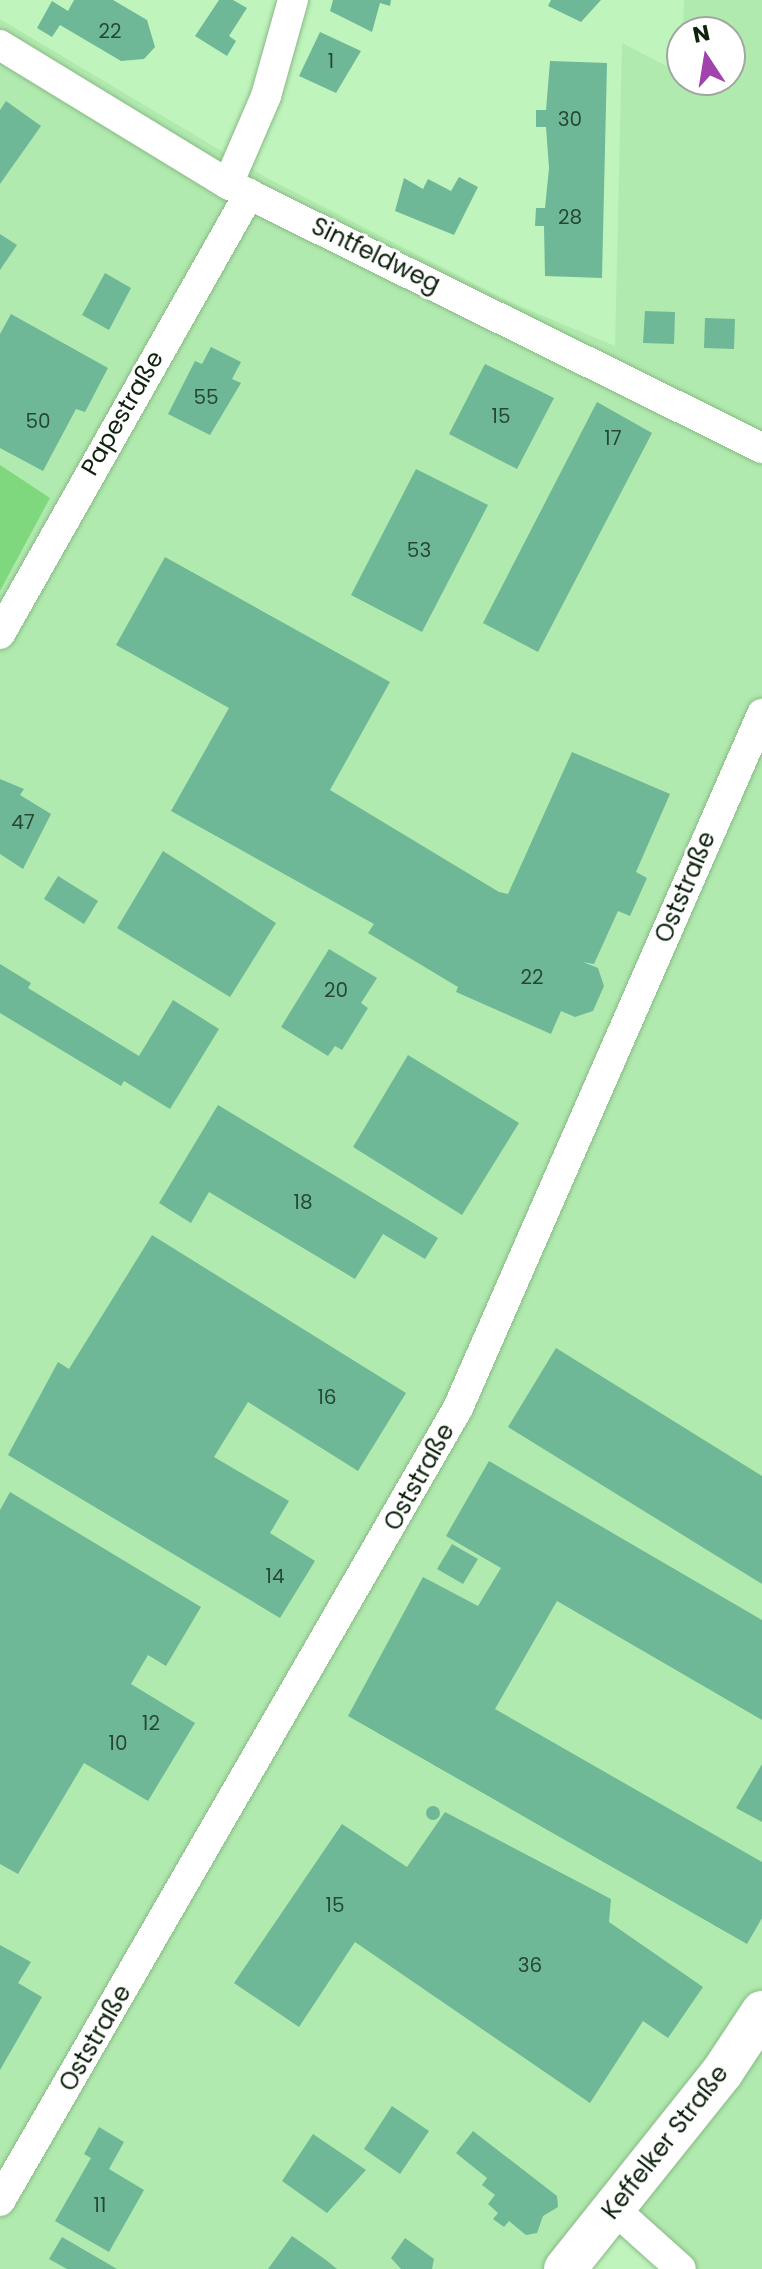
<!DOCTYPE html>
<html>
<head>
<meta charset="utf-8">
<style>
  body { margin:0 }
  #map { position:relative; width:762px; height:2269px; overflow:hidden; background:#c0f4bd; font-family:Poppins,sans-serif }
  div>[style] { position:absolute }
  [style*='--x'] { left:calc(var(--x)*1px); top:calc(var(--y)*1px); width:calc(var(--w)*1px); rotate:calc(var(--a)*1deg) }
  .built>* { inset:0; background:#b1eaae }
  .green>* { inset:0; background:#7fd87d }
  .building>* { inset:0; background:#6eb897 }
  .round { border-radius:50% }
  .roads { filter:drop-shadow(0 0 2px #88b986) drop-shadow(0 0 2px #88b986) }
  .street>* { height:30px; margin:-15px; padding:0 15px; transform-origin:15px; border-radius:15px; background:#fff }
  .secondary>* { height:42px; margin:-21px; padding:0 21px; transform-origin:21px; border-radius:21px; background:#fff }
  span { translate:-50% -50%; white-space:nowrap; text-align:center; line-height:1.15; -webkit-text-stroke:6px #fff; paint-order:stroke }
  .number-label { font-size:20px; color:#264830 }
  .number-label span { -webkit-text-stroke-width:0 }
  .street-label { font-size:24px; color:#0e220e }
  .north { position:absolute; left:666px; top:16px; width:80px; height:80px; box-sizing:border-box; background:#fff; border:2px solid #9fa79f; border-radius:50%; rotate:348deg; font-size:22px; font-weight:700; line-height:32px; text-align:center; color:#0e220e }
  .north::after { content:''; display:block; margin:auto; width:28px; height:36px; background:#a143ac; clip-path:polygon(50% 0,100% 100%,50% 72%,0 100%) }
</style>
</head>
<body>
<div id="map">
  <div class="built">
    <div style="clip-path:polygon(684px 0,762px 0,762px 2269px,688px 2269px,613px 2209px,565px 2269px,0 2269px,0 591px,49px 499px,0 465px,0 19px,267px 178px,510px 302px,615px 346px,622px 43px,682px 74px,682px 80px,730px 80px,730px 32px,683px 32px)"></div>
  </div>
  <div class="green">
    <div style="clip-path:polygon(0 465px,50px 498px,0 591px)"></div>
  </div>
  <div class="building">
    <div style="clip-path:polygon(74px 0,113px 0,147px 20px,155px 47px,144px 59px,121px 61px,60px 25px,52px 37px,37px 28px,52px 1px,68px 11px)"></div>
    <div style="clip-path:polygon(219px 0,233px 0,247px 8px,229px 36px,236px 41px,227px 56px,195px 36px)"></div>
    <div style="clip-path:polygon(333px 0,391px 0,390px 6px,380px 3px,372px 32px,330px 11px)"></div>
    <div style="clip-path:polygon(551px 0,601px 0,581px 22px,548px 6px)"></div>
    <div style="clip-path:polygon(320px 32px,361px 51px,336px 93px,299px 76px)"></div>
    <div style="clip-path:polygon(550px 61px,607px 63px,602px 278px,545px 276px,544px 226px,535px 226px,536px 208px,545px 208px,549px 168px,546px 127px,536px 127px,536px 110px,546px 110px)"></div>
    <div style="clip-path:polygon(6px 101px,41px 126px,0 184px,0 110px)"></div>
    <div style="clip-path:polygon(459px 177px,478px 187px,454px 235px,395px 211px,404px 178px,423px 189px,428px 179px,451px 191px)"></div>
    <div style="clip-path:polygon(0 234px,17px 245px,0 270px)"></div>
    <div style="clip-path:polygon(105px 273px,131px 288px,109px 330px,82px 315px)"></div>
    <div style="clip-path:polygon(645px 311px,675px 312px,674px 344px,643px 343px)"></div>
    <div style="clip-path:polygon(11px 314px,108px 368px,85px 412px,76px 409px,43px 471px,0 448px,0 334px)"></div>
    <div style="clip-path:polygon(705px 318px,735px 319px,734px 349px,704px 348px)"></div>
    <div style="clip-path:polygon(211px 347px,241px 362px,232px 379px,241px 383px,210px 435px,168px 414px,195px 361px,202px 364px)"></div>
    <div style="clip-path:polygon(485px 364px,554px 398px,517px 469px,449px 434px)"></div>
    <div style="clip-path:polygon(597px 402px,652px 433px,538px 652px,483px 623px)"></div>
    <div style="clip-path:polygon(416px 469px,488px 505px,422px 632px,351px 595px)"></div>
    <div style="clip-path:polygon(165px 557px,390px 682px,330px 790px,499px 892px,508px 894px,572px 752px,670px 794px,636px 872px,647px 878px,630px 916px,618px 911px,594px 964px,583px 962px,598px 968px,604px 986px,593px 1011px,575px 1017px,561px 1011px,551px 1034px,456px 992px,458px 987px,368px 933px,374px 924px,171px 811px,229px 708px,116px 645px)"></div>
    <div style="clip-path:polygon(0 779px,24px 789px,20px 795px,51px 814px,23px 869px,0 854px)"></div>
    <div style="clip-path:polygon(163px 851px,276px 923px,230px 997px,117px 928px)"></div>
    <div style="clip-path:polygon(58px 876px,98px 901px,84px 924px,44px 899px)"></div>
    <div style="clip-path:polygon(329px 949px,377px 978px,361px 1003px,368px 1008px,342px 1050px,335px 1046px,328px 1056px,281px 1027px)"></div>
    <div style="clip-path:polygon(0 964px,31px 983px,28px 988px,139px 1056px,173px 1000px,219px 1029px,170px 1109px,124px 1081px,121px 1086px,0 1013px)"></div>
    <div style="clip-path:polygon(408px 1055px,519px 1123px,462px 1215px,353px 1147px)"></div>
    <div style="clip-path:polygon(218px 1105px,438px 1238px,425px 1259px,383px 1234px,355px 1279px,209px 1192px,191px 1223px,159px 1203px)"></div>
    <div style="clip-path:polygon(152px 1235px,406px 1393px,358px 1471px,248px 1402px,214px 1457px,289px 1501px,270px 1533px,315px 1561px,280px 1618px,8px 1455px,58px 1362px,69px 1369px)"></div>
    <div style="clip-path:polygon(556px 1348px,762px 1476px,762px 1584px,508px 1427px)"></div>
    <div style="clip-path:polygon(489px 1461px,762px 1620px,762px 1720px,557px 1601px,495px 1709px,762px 1862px,762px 1918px,747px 1944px,348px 1716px,423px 1577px,478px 1606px,501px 1568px,446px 1536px)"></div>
    <div style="clip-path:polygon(10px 1492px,201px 1607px,166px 1666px,148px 1655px,131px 1684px,195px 1723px,148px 1801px,84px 1763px,18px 1874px,0 1864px,0 1510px)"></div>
    <div style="clip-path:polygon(452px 1544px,478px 1559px,463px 1584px,437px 1569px)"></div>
    <div style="clip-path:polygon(762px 1764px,762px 1822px,736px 1808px)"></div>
    <div class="round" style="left:426px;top:1806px;width:14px;height:14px"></div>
    <div style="clip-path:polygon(445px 1812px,611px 1899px,609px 1922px,703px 1987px,668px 2038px,643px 2021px,590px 2103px,355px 1942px,299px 2027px,234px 1983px,342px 1824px,407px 1867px)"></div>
    <div style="clip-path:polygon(0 1945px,31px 1962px,18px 1983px,42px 1997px,0 2070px)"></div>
    <div style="clip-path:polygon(392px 2106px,429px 2131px,400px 2174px,364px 2149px)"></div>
    <div style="clip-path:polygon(99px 2127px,124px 2142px,109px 2169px,144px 2190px,109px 2252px,55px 2221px,91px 2158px,84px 2154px)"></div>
    <div style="clip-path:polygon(473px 2131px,557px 2196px,558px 2207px,543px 2216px,537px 2233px,526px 2235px,509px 2221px,504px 2227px,493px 2219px,498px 2213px,488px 2204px,495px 2195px,482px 2185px,487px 2178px,456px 2153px)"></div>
    <div style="clip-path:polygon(313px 2134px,366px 2170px,327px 2213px,282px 2181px)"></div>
    <div style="clip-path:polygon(292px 2236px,326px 2260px,337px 2269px,268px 2269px)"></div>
    <div style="clip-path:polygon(62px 2237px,117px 2269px,67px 2269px,49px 2259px)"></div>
    <div style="clip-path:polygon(405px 2238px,434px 2259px,432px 2269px,401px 2269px,391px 2258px)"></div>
  </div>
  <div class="roads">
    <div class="street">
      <div style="--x:0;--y:45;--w:267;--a:31.4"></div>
      <div style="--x:228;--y:184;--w:596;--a:26.31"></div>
      <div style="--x:228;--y:184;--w:96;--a:-66.6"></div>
      <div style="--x:266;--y:96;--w:100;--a:-74.3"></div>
      <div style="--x:0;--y:634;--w:506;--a:-60.49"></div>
      <div style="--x:0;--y:2201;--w:916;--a:-59.99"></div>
      <div style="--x:458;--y:1408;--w:758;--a:-66.34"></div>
      <div style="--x:613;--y:2208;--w:91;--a:41.9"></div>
    </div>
    <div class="secondary">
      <div style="--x:565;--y:2269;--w:253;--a:-51.4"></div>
      <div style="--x:723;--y:2071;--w:71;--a:-56.5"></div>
    </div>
  </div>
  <div class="number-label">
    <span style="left:110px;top:31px">22</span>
    <span style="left:331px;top:61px">1</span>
    <span style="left:570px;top:119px">30</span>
    <span style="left:570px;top:217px">28</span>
    <span style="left:206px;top:397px">55</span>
    <span style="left:501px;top:416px">15</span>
    <span style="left:38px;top:421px">50</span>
    <span style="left:613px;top:438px">17</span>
    <span style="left:419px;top:550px">53</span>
    <span style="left:23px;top:822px">47</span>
    <span style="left:532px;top:977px">22</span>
    <span style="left:336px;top:990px">20</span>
    <span style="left:303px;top:1202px">18</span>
    <span style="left:327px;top:1397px">16</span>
    <span style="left:275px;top:1576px">14</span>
    <span style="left:151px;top:1723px">12</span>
    <span style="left:118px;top:1743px">10</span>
    <span style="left:335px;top:1905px">15</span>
    <span style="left:530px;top:1965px">36</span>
    <span style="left:100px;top:2205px">11</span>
  </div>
  <div class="street-label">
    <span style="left:376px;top:255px;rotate:26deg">Sintfeldweg</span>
    <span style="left:122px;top:413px;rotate:-60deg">Papestraße</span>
    <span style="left:685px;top:887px;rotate:-67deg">Oststraße</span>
    <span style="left:419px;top:1477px;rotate:-61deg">Oststraße</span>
    <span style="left:95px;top:2038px;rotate:-60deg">Oststraße</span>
    <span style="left:665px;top:2142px;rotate:-52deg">Keffelker Straße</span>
  </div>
  <div class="north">N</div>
</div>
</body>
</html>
